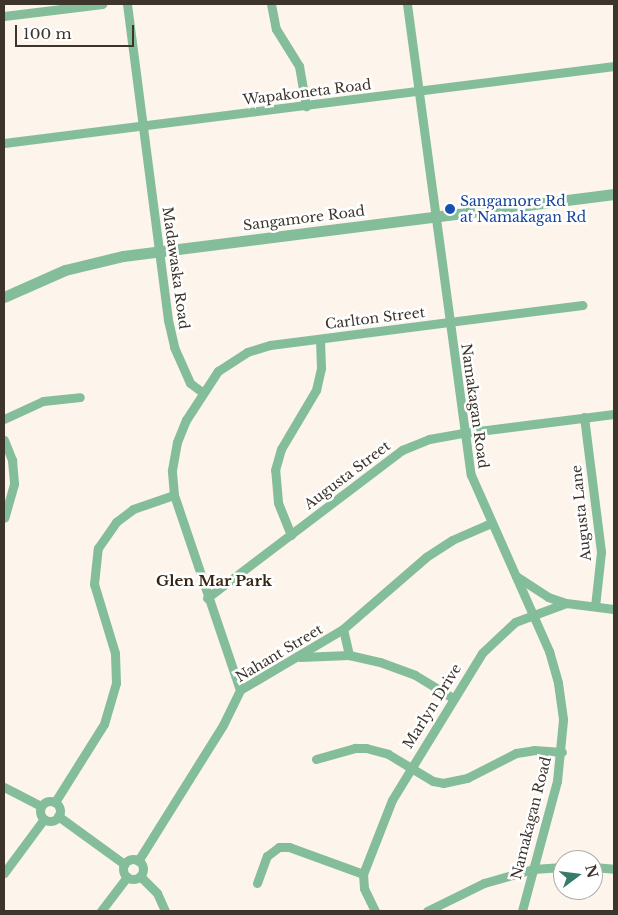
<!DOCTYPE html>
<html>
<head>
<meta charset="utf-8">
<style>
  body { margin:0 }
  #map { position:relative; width:618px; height:915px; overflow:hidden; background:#fdf4eb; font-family:"Libre Baskerville",serif }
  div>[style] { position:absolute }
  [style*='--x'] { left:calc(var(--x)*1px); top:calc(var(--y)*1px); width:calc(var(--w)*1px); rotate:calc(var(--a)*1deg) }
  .minor>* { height:9px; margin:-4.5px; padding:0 4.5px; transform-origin:4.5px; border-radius:4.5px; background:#84bd9a }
  .minor>.ring { margin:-4.5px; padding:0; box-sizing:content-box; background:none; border:9px solid #84bd9a; border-radius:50% }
  .tertiary>* { height:11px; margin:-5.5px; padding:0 5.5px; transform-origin:5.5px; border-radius:5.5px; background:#84bd9a }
  .dots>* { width:14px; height:14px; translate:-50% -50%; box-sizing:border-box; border:2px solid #fff; border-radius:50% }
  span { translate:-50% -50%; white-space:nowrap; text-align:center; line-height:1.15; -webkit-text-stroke:5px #fff; paint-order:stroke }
  .street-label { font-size:14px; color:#3d342b }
  .transit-label { font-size:14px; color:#164399 }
  .left { translate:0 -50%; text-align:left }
  .neighbourhood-label { font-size:15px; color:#362513; font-weight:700 }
  .frame { position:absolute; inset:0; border:5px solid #3d342b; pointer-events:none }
  .north { position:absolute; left:553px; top:850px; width:50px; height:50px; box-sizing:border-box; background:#fff; border:1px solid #b1aeaa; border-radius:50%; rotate:75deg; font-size:14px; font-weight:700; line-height:20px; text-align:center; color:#3d342b }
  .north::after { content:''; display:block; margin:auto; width:18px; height:22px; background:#387b6d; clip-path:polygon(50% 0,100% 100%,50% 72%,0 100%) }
  .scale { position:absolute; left:15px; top:25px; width:119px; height:22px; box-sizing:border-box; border:2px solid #3d342b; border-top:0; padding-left:6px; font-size:15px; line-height:18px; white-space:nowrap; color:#3d342b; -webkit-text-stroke:4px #fff; paint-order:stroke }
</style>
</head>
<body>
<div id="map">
  <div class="minor">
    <div style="--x:127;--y:4;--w:319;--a:82.6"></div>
    <div style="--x:168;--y:320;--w:28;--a:77"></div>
    <div style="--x:174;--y:347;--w:39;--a:66"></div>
    <div style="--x:190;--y:383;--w:15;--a:37"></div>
    <div style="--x:271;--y:4;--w:25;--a:79"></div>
    <div style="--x:276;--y:29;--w:44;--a:58.1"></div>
    <div style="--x:299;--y:66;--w:41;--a:80.1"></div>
    <div style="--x:407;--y:4;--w:475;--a:82.3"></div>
    <div style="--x:471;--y:475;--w:193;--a:66.1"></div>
    <div style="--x:549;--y:651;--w:33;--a:74"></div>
    <div style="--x:558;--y:683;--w:37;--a:82"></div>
    <div style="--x:563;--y:720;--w:61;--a:95.6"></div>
    <div style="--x:557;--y:781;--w:135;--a:105.1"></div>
    <div style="--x:4;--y:16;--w:99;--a:-7"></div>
    <div style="--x:4;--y:143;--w:615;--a:-7.19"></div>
    <div style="--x:584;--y:417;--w:136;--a:82.8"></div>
    <div style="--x:601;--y:552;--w:54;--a:96.3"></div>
    <div style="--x:4;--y:419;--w:43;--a:-24.8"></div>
    <div style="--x:43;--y:401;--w:37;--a:-6"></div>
    <div style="--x:4;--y:440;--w:22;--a:68"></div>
    <div style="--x:12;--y:460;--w:24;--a:85"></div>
    <div style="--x:14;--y:484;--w:35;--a:106"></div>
    <div style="--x:291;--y:535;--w:35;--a:-112"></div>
    <div style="--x:278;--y:502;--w:32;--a:-95"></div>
    <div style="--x:275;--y:470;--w:22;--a:-74"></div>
    <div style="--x:281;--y:449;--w:69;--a:-59.3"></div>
    <div style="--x:316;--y:390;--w:23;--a:-77"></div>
    <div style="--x:321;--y:368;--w:29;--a:-92"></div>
    <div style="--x:516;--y:576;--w:38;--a:33"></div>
    <div style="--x:548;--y:597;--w:18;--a:19"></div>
    <div style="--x:207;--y:598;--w:245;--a:-37.2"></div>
    <div style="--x:402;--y:450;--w:29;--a:-22"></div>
    <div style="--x:429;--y:439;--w:35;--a:-10"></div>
    <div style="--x:463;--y:433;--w:152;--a:-7.2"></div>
    <div style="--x:343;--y:629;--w:27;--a:77"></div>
    <div style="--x:300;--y:657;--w:49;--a:-2.3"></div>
    <div style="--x:349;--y:655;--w:32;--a:13"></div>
    <div style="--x:380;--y:662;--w:37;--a:20"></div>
    <div style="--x:415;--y:675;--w:44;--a:31.2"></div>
    <div style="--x:240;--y:690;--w:206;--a:-108.7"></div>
    <div style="--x:174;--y:495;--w:25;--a:-95"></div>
    <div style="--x:172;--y:470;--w:28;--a:-80"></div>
    <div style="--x:177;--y:442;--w:24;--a:-68"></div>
    <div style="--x:186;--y:420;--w:59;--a:-56.9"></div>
    <div style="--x:218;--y:371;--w:35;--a:-33"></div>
    <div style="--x:247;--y:352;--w:24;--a:-17"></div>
    <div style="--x:270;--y:345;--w:315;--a:-7.3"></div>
    <div style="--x:316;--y:759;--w:41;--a:-15.8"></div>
    <div style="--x:355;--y:748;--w:11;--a:0"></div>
    <div style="--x:366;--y:748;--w:23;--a:15"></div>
    <div style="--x:388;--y:754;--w:52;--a:31"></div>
    <div style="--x:433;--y:781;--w:10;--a:11"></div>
    <div style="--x:443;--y:783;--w:25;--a:-12"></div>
    <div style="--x:467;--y:778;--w:55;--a:-27"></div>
    <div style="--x:516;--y:753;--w:18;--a:-9"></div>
    <div style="--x:534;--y:750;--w:28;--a:4"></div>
    <div style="--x:4;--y:787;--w:42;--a:27.2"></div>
    <div class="ring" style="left:40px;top:801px;width:11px;height:11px"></div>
    <div style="--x:55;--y:802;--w:92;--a:-57.9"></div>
    <div style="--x:104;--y:724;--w:43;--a:-73.7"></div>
    <div style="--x:116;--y:683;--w:30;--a:-92"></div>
    <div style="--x:115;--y:653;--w:72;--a:-106.9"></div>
    <div style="--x:94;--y:584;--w:36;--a:-84"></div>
    <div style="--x:98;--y:548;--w:32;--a:-55"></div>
    <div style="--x:116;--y:522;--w:21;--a:-37"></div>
    <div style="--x:133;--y:509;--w:43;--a:-18.9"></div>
    <div style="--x:58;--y:816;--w:82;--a:36"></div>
    <div class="ring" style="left:123px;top:859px;width:11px;height:11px"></div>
    <div style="--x:138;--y:861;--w:160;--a:-58"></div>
    <div style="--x:223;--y:725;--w:39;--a:-64"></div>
    <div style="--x:240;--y:690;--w:120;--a:-30.6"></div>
    <div style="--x:343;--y:629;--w:110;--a:-40.9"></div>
    <div style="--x:426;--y:557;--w:31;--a:-33"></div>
    <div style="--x:452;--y:540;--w:43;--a:-23.6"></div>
    <div style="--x:593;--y:867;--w:21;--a:5"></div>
    <div style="--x:4;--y:873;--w:67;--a:-53.5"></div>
    <div style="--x:140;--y:876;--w:24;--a:45"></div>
    <div style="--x:157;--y:893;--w:20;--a:66"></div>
    <div style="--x:257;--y:883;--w:29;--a:-70"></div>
    <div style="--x:267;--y:856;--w:15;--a:-37"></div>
    <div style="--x:279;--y:847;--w:10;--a:0"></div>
    <div style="--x:289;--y:847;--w:79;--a:20"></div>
    <div style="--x:101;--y:911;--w:43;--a:-52.6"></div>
    <div style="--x:375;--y:911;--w:25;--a:-116"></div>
    <div style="--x:364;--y:888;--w:14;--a:-94"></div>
    <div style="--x:363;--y:874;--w:79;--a:-68.6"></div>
    <div style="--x:392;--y:800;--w:172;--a:-58.5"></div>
    <div style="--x:482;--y:653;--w:45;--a:-43.2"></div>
    <div style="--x:515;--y:622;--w:54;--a:-20.4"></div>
    <div style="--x:566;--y:603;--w:48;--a:7.1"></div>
    <div style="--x:427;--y:911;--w:64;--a:-26.2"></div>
    <div style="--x:484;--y:883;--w:51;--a:-15.9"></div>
    <div style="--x:533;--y:869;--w:30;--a:-4"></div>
  </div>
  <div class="tertiary">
    <div style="--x:4;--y:297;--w:67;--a:-23.9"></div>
    <div style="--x:65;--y:270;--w:60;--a:-13.6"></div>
    <div style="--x:123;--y:256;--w:495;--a:-7.2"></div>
  </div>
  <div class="dots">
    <div style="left:450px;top:209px;background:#1a4fb4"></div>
  </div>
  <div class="street-label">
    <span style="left:307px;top:92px;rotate:-7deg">Wapakoneta Road</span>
    <span style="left:304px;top:218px;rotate:-7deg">Sangamore Road</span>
    <span style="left:176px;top:268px;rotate:82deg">Madawaska Road</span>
    <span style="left:375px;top:318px;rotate:-7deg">Carlton Street</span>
    <span style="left:475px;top:406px;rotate:82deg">Namakagan Road</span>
    <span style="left:347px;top:475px;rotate:-37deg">Augusta Street</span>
    <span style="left:581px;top:513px;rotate:-96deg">Augusta Lane</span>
    <span style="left:279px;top:653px;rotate:-31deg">Nahant Street</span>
    <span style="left:432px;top:706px;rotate:-58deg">Marlyn Drive</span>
    <span style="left:531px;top:818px;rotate:-76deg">Namakagan Road</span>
  </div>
  <div class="transit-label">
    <span class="left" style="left:460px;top:209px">Sangamore Rd<br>at Namakagan Rd</span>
  </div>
  <div class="neighbourhood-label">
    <span style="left:214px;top:581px">Glen Mar Park</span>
  </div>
  <div class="frame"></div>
  <div class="north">N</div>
  <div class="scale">100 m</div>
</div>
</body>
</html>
